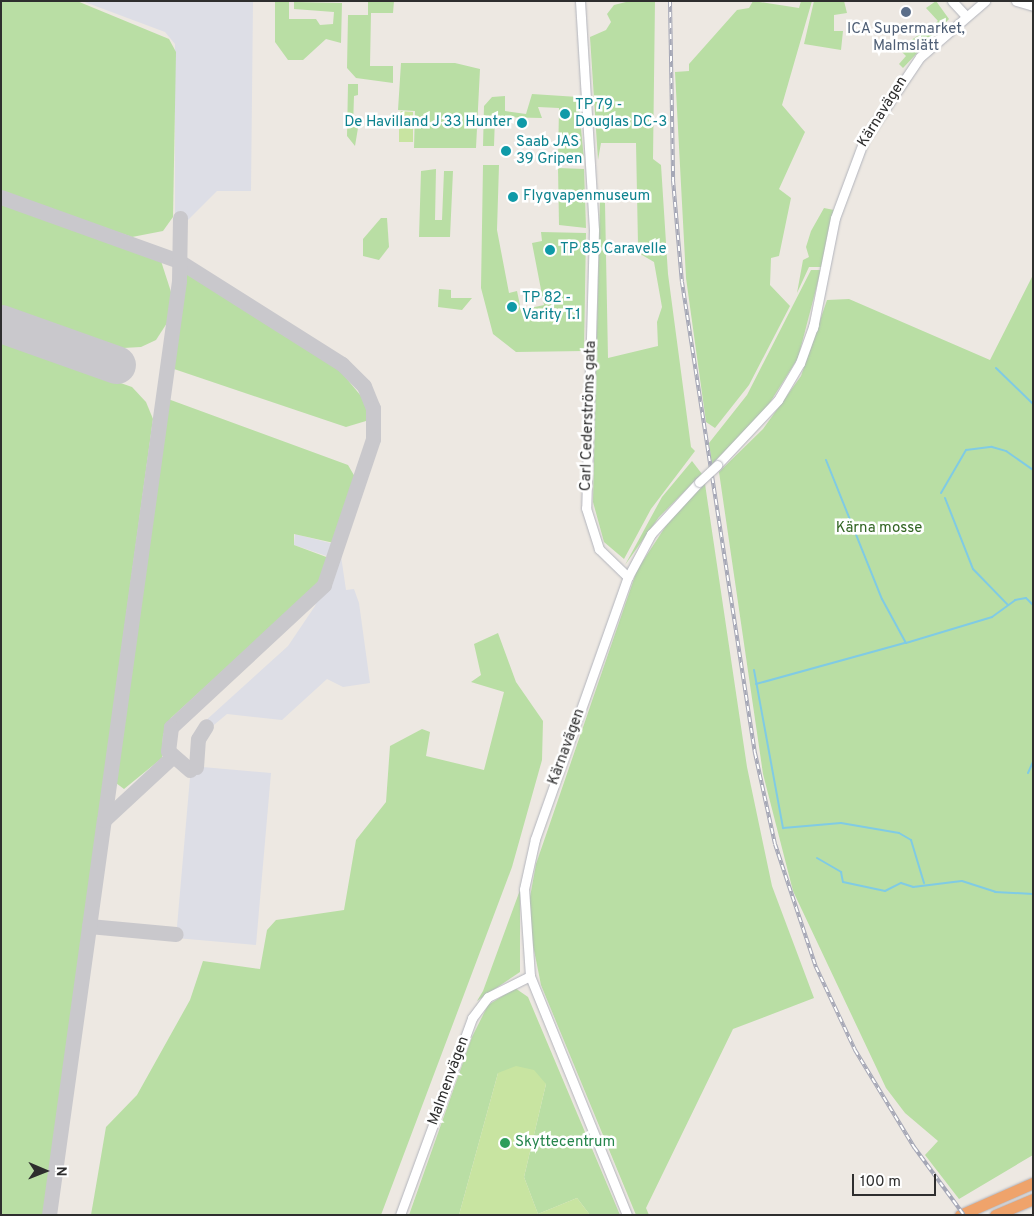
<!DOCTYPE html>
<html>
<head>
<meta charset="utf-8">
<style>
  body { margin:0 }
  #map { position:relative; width:1034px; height:1216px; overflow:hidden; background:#ede8e2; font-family:Overpass,sans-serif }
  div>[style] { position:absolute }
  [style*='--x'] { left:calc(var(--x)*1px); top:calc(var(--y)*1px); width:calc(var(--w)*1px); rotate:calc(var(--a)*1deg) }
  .airport>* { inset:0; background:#dddee6 }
  .green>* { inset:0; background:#b9dea4 }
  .pitch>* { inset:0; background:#c8e4a1 }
  .stream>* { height:2px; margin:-1px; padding:0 1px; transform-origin:1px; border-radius:1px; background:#80cbe4 }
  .taxiway>* { height:15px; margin:-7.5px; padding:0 7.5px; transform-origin:7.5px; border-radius:7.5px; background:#c9c8cc }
  .runway>* { height:38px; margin:-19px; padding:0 19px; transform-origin:19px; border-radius:19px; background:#c9c8cc }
  .roads { filter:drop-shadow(0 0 1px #b2b4bc) drop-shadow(0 0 1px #b2b4bc) }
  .secondary>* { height:9px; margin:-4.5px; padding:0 4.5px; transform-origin:4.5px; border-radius:4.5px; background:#fff }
  .highway>* { height:11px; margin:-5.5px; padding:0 5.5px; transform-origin:5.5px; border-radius:5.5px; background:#efa36b }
  .rail>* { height:4px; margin-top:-2px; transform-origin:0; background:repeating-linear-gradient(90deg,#fff 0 5.5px,#a5a7b6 0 11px); box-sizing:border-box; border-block:1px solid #a5a7b6 }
  .bridges { filter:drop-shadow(0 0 1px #b2b4bc) drop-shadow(0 0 1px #b2b4bc) }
  .secondary-bridge>* { height:9px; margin:-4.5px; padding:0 4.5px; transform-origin:4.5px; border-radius:4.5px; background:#fff }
  .dots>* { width:14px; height:14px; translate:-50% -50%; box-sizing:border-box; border:2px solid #fff; border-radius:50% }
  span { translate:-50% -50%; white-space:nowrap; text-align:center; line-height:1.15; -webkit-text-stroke:5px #fff; paint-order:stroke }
  .service-label { font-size:15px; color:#4e5e75 }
  .culture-label { font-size:15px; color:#0d838f }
  .left { translate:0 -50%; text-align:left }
  .right { translate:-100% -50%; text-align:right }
  .street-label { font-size:15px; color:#2e2e2e }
  .park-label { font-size:15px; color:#326523 }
  .leisure-label { font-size:15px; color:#27864d }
  .frame { position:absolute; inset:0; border:2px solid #2e2e2e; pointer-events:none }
  .north { position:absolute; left:20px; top:1146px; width:50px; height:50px; -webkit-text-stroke:4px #fff; paint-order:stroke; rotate:91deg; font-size:14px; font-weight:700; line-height:20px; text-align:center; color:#2e2e2e }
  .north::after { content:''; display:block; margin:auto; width:18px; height:22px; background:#2e2e2e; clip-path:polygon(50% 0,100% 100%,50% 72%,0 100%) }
  .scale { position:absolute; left:852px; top:1174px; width:84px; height:22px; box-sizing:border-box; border:2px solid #2e2e2e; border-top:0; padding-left:6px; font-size:15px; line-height:18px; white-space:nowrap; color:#2e2e2e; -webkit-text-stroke:4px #fff; paint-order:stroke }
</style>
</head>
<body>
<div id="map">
  <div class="airport">
    <div style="clip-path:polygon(82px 1px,253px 1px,251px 191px,217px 191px,188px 220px,175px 216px,175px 44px,165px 32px)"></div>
    <div style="clip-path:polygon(351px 500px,359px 502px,341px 556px,346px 590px,354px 589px,359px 603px,370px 683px,343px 687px,327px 679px,282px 720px,227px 714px,209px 729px,203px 723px,288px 646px,315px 606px,330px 557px,294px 545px,295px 534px,334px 544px)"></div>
    <div style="clip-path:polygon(191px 766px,271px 773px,256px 945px,176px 938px)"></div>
  </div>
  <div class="green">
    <div style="clip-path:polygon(1px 1px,77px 1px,169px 39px,176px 52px,173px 217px,163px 231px,132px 237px,1px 192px)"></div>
    <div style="clip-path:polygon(275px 1px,289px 1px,289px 19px,316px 19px,320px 25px,333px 24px,334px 12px,294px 9px,294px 2px,342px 3px,341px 43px,326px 39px,303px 60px,288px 60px,275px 42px)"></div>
    <div style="clip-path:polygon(368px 1px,394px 1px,393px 13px,371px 13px,370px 66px,393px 66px,393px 83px,356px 78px,347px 68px,348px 15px,368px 15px)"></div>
    <div style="clip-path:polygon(630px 1px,655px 1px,653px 159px,661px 165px,668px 274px,691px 447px,695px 451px,651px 509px,624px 559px,604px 542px,593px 502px,600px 200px,605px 203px,608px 358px,658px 346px,657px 322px,662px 307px,654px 262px,642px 255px,617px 255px,613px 245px,638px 245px,636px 143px,601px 143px,598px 160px,590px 37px,606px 30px,611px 22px,607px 14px,614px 5px)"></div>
    <div style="clip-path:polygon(753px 1px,799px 8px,801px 1px,812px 1px,782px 105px,805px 132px,779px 189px,791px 198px,779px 256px,771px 258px,770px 285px,790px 306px,749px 385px,715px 428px,706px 422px,686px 278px,675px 72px,689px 71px,689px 64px,737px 10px,749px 8px)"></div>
    <div style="clip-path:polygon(814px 1px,844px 1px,847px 13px,834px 15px,834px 31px,843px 31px,841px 50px,804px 44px)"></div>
    <div style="clip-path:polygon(936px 1px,949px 19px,903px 68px,899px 64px,906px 56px,899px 49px,938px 21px,926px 8px)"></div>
    <div style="clip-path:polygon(401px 63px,455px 63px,480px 69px,476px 148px,414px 148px,415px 111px,398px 110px)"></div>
    <div style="clip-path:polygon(348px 84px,358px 84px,358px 95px,354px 96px,353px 127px,358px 128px,355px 146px,347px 136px)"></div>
    <div style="clip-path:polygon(532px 94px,578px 97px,584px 160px,558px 159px,559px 108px,538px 107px,542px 118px,495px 117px,494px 146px,483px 146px,484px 106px,492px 97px,505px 96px,505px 111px,526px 114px)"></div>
    <div style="clip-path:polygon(483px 165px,499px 165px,497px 230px,509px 293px,517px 291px,521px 310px,544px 305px,532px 243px,542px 241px,541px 232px,586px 233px,584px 351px,516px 352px,493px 334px,481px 288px)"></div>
    <div style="clip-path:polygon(558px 168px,584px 169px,586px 228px,559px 225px)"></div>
    <div style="clip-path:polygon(436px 169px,435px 220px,442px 220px,444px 171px,453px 171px,450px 237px,419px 237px,421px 171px)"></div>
    <div style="clip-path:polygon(1px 204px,161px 261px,172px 295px,167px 323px,156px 340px,141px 347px,123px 348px,1px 306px)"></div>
    <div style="clip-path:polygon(824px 208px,834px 210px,821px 267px,809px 267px,797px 293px,803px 260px,809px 257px,806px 247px,811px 231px)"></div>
    <div style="clip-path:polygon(381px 218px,387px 218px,389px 247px,379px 260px,363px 256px,363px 239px)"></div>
    <div style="clip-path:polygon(811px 270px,821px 270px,798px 358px,764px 412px,712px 464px,709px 443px,747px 395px)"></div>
    <div style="clip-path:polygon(189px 273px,337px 367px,366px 402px,366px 421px,346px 427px,174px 369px,183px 278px)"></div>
    <div style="clip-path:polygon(1033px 275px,1033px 1155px,959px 1199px,925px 1155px,938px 1141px,905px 1113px,886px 1088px,793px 891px,763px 774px,719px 472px,763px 429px,801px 376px,827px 300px,849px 299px,990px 360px)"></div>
    <div style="clip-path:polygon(439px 289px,451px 290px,451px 298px,472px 298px,462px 310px,438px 307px)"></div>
    <div style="clip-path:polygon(1px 341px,132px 387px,146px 402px,153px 419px,44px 1215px,1px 1215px)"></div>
    <div style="clip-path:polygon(168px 399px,348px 465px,355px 477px,334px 543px,294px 534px,294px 545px,329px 558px,317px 585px,171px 718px,163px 735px,162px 758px,124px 789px,116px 783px)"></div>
    <div style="clip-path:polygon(692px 461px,702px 474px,659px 517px,625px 565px,662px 497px)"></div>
    <div style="clip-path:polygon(705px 484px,747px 767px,772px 886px,814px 998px,733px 1029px,646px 1208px,649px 1215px,636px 1215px,541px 985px,530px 930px,530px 897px,536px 864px,637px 570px,673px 515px)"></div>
    <div style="clip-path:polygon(498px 633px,516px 682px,543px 721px,542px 760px,512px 867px,381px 1215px,91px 1215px,106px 1127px,137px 1095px,190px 1000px,203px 961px,260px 969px,267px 930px,276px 920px,344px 910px,356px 840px,386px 802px,390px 746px,422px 729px,430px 732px,426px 756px,484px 770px,504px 692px,471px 682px,481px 675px,474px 644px)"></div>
    <div style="clip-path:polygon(520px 890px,520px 972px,477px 1001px,483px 991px)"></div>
    <div style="clip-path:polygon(515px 988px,528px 997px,620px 1215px,590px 1215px,577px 1198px,538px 1214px,524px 1177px,546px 1084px,498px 1073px,459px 1215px,409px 1215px,472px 1037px,488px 1005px)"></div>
  </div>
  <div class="pitch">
    <div style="clip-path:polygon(399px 111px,413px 112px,413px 142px,399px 142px)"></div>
    <div style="clip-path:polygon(516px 1066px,534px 1070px,546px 1084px,524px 1177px,538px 1214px,577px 1198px,590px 1215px,459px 1215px,498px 1073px)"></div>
  </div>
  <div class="stream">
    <div style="--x:996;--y:368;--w:52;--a:44.2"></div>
    <div style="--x:826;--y:460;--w:150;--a:68.1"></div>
    <div style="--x:882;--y:599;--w:50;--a:61.4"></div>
    <div style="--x:906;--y:643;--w:90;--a:-16.8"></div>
    <div style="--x:992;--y:617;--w:29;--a:-36"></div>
    <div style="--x:1015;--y:600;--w:11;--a:-10"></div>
    <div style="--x:1026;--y:598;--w:10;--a:45"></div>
    <div style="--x:941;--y:493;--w:50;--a:-59.8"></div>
    <div style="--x:966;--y:450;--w:26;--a:-7"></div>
    <div style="--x:992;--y:447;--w:15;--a:16"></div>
    <div style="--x:1006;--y:451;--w:33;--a:35"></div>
    <div style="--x:945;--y:498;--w:76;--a:68.5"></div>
    <div style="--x:973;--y:569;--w:50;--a:45.8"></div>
    <div style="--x:754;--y:670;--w:161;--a:79.6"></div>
    <div style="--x:783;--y:828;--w:58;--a:-4.9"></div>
    <div style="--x:841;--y:823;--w:59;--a:9.8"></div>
    <div style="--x:899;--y:833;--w:14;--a:30"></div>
    <div style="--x:911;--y:840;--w:45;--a:73.2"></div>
    <div style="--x:756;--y:684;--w:155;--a:-15.4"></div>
    <div style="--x:1028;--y:773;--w:12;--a:-66"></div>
    <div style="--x:817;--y:858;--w:28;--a:30"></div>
    <div style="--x:841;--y:872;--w:10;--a:79"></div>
    <div style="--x:843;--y:882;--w:43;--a:12.1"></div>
    <div style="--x:885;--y:891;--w:18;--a:-27"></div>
    <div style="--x:901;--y:883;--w:13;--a:18"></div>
    <div style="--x:913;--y:887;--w:49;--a:-7"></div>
    <div style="--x:962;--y:881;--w:35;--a:18"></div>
    <div style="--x:995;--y:892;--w:38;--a:3"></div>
  </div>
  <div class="taxiway">
    <div style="--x:1;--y:197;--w:189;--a:19.8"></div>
    <div style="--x:179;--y:261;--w:193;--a:32.3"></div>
    <div style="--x:342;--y:364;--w:31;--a:45"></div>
    <div style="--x:364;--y:386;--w:24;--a:68"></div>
    <div style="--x:373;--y:408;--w:31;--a:90"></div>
    <div style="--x:373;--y:439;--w:154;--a:108.6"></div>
    <div style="--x:324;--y:585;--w:209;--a:137.1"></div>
    <div style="--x:171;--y:727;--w:24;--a:97"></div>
    <div style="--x:168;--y:751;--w:29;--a:41"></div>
    <div style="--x:196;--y:767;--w:28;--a:-86"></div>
    <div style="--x:198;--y:739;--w:15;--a:-58"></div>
    <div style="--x:104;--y:820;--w:544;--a:-82.08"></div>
    <div style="--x:179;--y:281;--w:63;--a:-89.1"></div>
    <div style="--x:89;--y:926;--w:87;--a:5.3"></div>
    <div style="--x:49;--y:1215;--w:399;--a:-82.1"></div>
    <div style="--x:104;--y:820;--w:93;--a:-42.8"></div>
  </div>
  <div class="runway">
    <div style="--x:1;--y:324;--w:123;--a:19.5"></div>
  </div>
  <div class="roads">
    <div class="secondary">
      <div style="--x:580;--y:1;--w:229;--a:86.5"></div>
      <div style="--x:594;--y:230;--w:278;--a:91.6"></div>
      <div style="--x:586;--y:508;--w:43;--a:72.4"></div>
      <div style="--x:599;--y:549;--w:40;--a:44"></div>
      <div style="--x:952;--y:1;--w:19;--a:47"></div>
      <div style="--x:1016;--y:1;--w:18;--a:16"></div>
      <div style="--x:813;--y:328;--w:112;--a:-78.7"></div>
      <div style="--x:835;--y:218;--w:83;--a:-69.6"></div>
      <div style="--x:864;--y:140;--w:100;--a:-56"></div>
      <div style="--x:920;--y:57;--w:86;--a:-40.7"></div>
      <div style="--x:717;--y:465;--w:89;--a:-46.8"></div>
      <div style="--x:778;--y:400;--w:43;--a:-59.3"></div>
      <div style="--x:800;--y:363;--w:41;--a:-70.3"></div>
      <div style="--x:400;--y:1215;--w:210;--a:-69.9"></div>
      <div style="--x:472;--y:1018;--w:26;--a:-53"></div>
      <div style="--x:488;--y:997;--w:47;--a:-26.6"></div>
      <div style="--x:627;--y:1215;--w:258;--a:-112.1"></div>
      <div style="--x:530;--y:976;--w:87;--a:-93.9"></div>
      <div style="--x:524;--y:889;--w:51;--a:-77.6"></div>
      <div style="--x:535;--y:839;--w:278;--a:-70.5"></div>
      <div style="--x:628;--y:577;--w:49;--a:-61.9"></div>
      <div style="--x:651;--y:534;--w:71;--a:-47.3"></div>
    </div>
    <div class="highway">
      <div style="--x:960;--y:1215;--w:80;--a:-23.7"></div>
      <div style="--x:995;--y:1215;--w:41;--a:-22.8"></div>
    </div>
  </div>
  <div class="rail">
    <div style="--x:670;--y:1;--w:179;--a:89"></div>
    <div style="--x:673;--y:180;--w:102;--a:85"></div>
    <div style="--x:682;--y:282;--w:477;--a:81.2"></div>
    <div style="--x:755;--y:753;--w:93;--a:77.6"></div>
    <div style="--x:775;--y:844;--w:130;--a:71.6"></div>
    <div style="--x:816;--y:967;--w:92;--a:64.8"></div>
    <div style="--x:855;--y:1050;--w:114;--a:58.7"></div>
    <div style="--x:914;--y:1147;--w:84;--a:53.7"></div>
  </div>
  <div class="bridges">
    <div class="secondary-bridge">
      <div style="--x:699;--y:482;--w:25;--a:-43"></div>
    </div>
  </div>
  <div class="dots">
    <div style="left:906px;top:12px;background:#5c6f8a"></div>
    <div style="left:565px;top:114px;background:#0f9aa8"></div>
    <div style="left:522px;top:123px;background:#0f9aa8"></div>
    <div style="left:506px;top:151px;background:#0f9aa8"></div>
    <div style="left:513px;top:197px;background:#0f9aa8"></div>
    <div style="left:550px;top:250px;background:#0f9aa8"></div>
    <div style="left:512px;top:307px;background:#0f9aa8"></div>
    <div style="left:505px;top:1143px;background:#2e9e5b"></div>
  </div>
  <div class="service-label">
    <span style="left:906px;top:38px">ICA Supermarket,<br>Malmslätt</span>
  </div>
  <div class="culture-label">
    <span class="left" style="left:575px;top:114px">TP 79 -<br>Douglas DC-3</span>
    <span class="right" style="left:512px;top:123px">De Havilland J 33 Hunter</span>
    <span class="left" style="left:516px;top:151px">Saab JAS<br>39 Gripen</span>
    <span class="left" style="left:523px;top:197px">Flygvapenmuseum</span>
    <span class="left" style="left:560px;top:250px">TP 85 Caravelle</span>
    <span class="left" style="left:522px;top:307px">TP 82 -<br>Varity T.1</span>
  </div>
  <div class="street-label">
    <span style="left:883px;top:112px;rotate:-58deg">Kärnavägen</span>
    <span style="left:589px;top:416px;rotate:-88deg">Carl Cederströms gata</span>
    <span style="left:567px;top:747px;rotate:-70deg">Kärnavägen</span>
    <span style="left:449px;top:1081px;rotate:-70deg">Malmenvägen</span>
  </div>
  <div class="park-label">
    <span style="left:879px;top:529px">Kärna mosse</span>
  </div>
  <div class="leisure-label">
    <span class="left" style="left:515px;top:1143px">Skyttecentrum</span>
  </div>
  <div class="frame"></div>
  <div class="north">N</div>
  <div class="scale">100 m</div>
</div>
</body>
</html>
